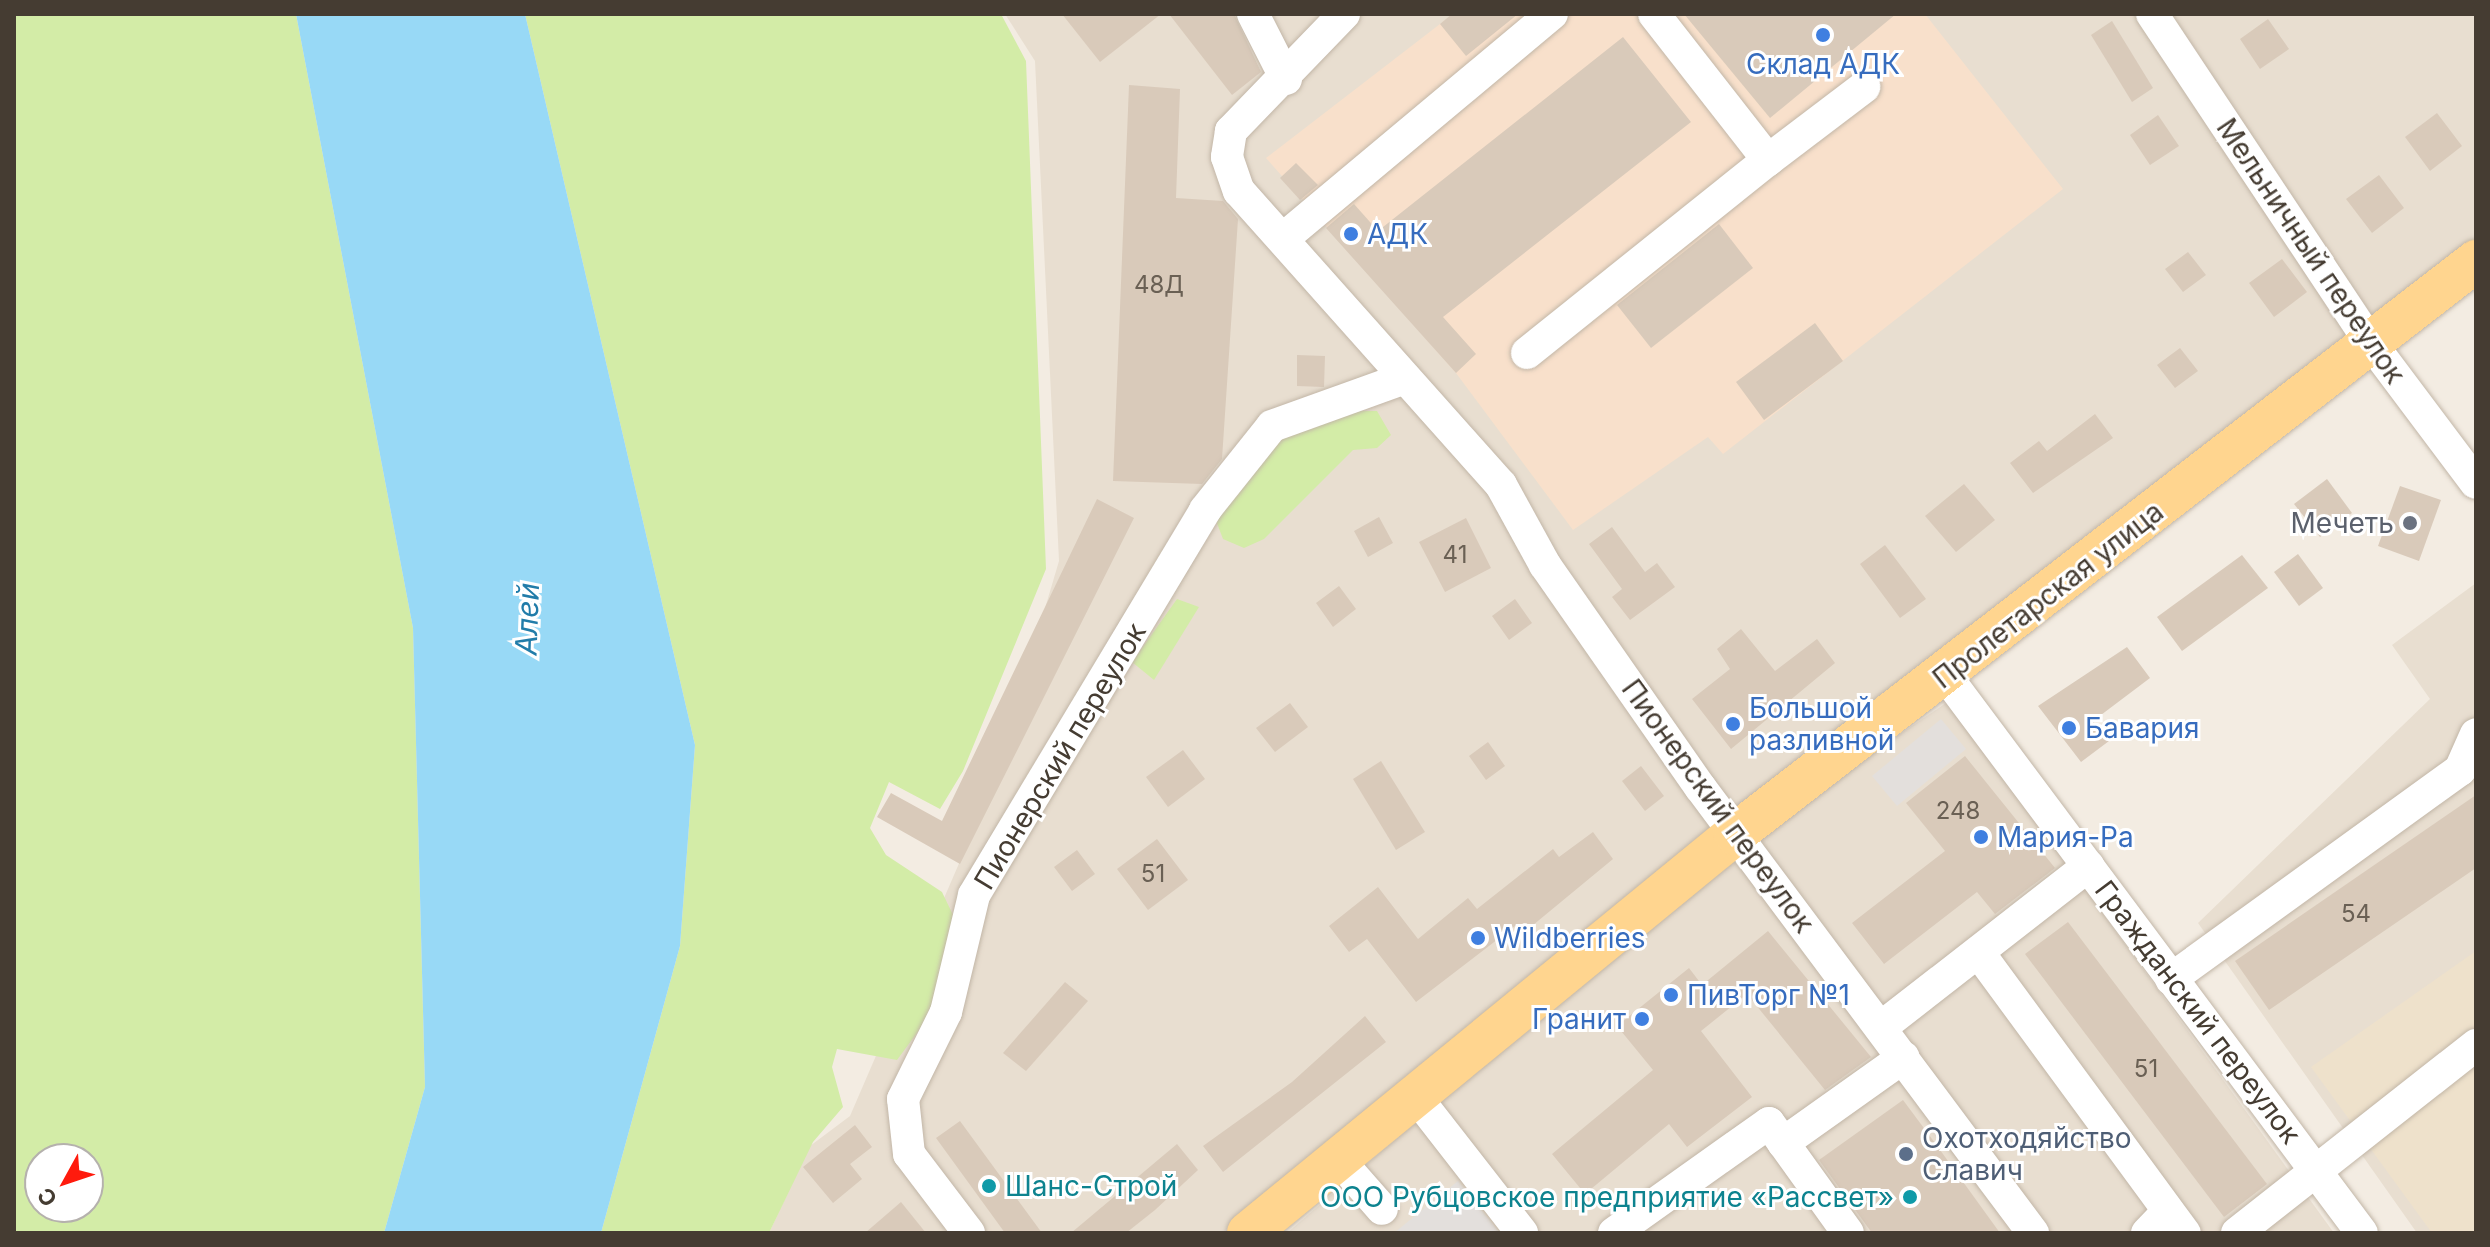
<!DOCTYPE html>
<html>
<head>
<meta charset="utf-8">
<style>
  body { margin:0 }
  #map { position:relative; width:2490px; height:1247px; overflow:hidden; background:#f3ece2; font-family:Inter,sans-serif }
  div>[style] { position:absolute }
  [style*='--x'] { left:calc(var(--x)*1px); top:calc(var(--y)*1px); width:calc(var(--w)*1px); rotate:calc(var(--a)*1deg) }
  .residential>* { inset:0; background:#e8ded0 }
  .commercial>* { inset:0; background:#f8e0cb }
  .education>* { inset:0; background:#eee1cb }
  .green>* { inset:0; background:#d3eca7 }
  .parking>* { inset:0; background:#e3dfdc }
  .water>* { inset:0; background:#98d9f6 }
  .building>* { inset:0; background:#d9caba }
  .roads { filter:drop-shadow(0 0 2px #c2b6a7) drop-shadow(0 0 2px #c2b6a7) }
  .minor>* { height:32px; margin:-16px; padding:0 16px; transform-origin:16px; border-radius:16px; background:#fff }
  .major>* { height:42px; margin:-21px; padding:0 21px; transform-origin:21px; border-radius:21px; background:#ffd58f }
  .dots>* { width:22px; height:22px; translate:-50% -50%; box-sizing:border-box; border:4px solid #fff; border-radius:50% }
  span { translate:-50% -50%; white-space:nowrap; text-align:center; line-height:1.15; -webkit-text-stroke:6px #fff; paint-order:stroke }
  .number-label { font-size:24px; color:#6a6054 }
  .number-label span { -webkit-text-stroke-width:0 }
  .shop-label { font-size:28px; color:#366cbe }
  .left { translate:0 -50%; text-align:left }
  .right { translate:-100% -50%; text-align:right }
  .street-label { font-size:28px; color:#453c32 }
  .worship-label { font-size:28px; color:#5b616d }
  .service-label { font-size:28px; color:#4e5e75 }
  .culture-label { font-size:28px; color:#0d838f }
  .water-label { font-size:30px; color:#217ca9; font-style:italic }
  .frame { position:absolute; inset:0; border:16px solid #453c32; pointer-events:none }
  .north { position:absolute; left:24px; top:1143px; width:80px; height:80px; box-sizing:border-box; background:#fff; border:2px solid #b5b1ad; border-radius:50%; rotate:230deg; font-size:22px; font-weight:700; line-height:32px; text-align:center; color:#453c32 }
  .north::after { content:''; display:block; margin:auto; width:28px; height:36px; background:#ff1b0d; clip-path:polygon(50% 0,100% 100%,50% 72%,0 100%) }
</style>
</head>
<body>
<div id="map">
  <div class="residential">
    <div style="clip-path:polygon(1005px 14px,2476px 14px,2476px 247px,1703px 835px,1222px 1233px,769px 1233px,810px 1146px,850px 1116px,992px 787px,1059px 561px,1035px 61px)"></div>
    <div style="clip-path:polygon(2476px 583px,2476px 1233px,2417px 1233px,2198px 923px,2430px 699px,2392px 645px)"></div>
    <div style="clip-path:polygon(1949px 701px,2334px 1233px,1287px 1233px,1740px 842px)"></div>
  </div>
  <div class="commercial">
    <div style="clip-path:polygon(1453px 14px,1925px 14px,2063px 189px,1723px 454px,1708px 437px,1573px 530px,1456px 373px,1266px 158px)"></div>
  </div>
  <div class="education">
    <div style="clip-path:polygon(2476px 951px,2476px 1233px,2432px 1233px,2311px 1067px)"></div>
  </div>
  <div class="green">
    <div style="clip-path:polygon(evenodd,14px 14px,296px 14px,413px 628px,425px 1087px,384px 1233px,14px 1233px,14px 14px,40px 1159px,88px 1159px,88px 1207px,40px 1207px,40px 1159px)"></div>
    <div style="clip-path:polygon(525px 14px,1001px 14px,1026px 61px,1046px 569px,963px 771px,940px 809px,889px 782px,870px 828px,886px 855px,942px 892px,953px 915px,934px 1010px,897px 1060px,837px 1049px,832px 1067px,843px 1107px,813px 1142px,769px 1233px,601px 1233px,680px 946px,695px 745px)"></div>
    <div style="clip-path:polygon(1347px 411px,1377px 411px,1391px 435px,1377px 448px,1353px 450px,1264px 539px,1244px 548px,1223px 539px,1215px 518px,1260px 456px,1298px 424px)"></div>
    <div style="clip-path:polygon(1177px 599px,1199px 607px,1154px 680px,1132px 662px)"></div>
  </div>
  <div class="parking">
    <div style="clip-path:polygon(1941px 719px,1966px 749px,1897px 806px,1872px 776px)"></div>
    <div style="clip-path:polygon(1458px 1181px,1500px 1233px,1394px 1233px)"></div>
  </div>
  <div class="water">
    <div style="clip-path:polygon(296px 14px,525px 14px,695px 745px,680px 946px,601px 1233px,384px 1233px,425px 1087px,413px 628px)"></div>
  </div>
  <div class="building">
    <div style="clip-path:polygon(1062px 14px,1161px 14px,1100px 62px)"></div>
    <div style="clip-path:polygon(1169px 14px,1234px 14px,1261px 72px,1232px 95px)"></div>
    <div style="clip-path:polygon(1452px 14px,1518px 14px,1466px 56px,1440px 24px)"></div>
    <div style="clip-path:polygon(1684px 14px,1896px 14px,1770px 118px)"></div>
    <div style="clip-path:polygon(2268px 19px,2289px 49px,2260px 69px,2240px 39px)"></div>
    <div style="clip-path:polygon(2112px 21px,2153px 88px,2132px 102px,2091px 35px)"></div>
    <div style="clip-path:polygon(1623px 37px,1691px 122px,1443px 317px,1476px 354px,1456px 373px,1326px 228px,1354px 204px,1378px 231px)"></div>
    <div style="clip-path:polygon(1129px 85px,1180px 89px,1176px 198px,1223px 201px,1238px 219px,1222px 459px,1202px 484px,1113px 481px)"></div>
    <div style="clip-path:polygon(2437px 113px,2462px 146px,2430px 171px,2405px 137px)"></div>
    <div style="clip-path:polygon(2158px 115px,2179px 146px,2150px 165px,2130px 135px)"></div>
    <div style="clip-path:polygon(1296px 163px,1318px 185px,1300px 200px,1280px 178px)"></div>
    <div style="clip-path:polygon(2379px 175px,2404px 208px,2372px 233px,2346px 199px)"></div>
    <div style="clip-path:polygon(1719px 224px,1753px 268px,1651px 348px,1617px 305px)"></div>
    <div style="clip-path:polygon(2188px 252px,2206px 275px,2183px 292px,2165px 269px)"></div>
    <div style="clip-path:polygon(2282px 259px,2307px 292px,2274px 317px,2249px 283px)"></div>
    <div style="clip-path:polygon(1815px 323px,1843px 361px,1764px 420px,1736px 382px)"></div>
    <div style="clip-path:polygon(2180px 348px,2198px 371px,2175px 388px,2157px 365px)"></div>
    <div style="clip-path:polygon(1297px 355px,1325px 356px,1324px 387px,1297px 386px)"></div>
    <div style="clip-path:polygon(2095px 414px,2113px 438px,2033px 493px,2010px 463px,2039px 441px,2047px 451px)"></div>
    <div style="clip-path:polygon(2327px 479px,2352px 513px,2320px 537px,2294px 504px)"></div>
    <div style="clip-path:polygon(1964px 484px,1995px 520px,1956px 552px,1925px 516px)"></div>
    <div style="clip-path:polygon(2400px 486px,2441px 500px,2419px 561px,2378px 546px)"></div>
    <div style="clip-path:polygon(1097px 499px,1134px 518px,960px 864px,877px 817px,891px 793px,942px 821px)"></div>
    <div style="clip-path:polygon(1379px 517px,1393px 543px,1368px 557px,1354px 531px)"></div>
    <div style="clip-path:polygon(1466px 518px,1491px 568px,1445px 592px,1419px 542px)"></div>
    <div style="clip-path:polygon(1612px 527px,1645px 572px,1657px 563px,1675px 587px,1630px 620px,1612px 597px,1622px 589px,1589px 544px)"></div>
    <div style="clip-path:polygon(1885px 545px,1926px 599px,1900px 618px,1860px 564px)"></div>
    <div style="clip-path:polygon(2298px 554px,2323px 588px,2299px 606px,2274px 572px)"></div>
    <div style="clip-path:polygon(2242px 555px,2268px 588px,2182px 651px,2157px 617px)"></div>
    <div style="clip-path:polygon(1339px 586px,1356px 609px,1333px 627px,1316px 603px)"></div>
    <div style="clip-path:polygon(1515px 599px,1532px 623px,1509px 640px,1492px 616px)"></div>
    <div style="clip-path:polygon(1741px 629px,1775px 671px,1817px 639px,1835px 663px,1731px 749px,1692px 699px,1730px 669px,1717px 649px)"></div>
    <div style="clip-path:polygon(2127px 647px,2150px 678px,2093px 721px,2109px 741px,2081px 762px,2038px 706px)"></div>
    <div style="clip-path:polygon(1290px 703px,1308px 727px,1275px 752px,1256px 728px)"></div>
    <div style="clip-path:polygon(1488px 742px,1505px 766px,1486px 780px,1469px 756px)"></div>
    <div style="clip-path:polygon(1183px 750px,1205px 779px,1168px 807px,1146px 777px)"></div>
    <div style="clip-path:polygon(1965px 756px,2055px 868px,1995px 914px,1977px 892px,1884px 964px,1852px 923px,1945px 851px,1906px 803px)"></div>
    <div style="clip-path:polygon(1381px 761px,1425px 832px,1396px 850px,1353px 779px)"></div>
    <div style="clip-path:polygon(1641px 766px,1664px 796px,1645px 811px,1622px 781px)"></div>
    <div style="clip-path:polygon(2476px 795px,2476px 868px,2269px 1010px,2235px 961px)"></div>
    <div style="clip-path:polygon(1593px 832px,1613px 859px,1521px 935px,1515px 926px,1416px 1002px,1367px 939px,1349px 952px,1329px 926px,1378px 887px,1418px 939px,1468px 898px,1477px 909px,1553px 849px,1559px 857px)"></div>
    <div style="clip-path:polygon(1157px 839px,1188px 880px,1148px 910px,1117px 869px)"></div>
    <div style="clip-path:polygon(1077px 850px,1095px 874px,1072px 891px,1054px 867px)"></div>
    <div style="clip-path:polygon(2068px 922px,2267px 1184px,2224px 1217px,2025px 954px)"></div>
    <div style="clip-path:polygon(1768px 931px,1871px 1057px,1825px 1090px,1747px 994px,1701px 1031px,1752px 1097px,1687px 1147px,1669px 1124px,1585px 1194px,1552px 1154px,1653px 1070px,1617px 1026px,1689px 968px,1702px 985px)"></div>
    <div style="clip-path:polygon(1065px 982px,1088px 1001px,1026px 1071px,1003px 1053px)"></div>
    <div style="clip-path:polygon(1365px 1016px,1386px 1042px,1223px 1172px,1203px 1146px,1292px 1082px)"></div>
    <div style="clip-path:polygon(1903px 1100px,1935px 1143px,2000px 1233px,1872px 1233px,1856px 1211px,1819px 1160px)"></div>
    <div style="clip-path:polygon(960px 1121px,1042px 1233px,1005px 1233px,936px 1138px)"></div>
    <div style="clip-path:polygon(855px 1125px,872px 1147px,850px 1164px,862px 1179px,833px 1203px,803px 1167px)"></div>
    <div style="clip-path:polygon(1177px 1144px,1198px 1170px,1155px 1210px,1126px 1233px,1071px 1233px)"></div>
    <div style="clip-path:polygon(901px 1202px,926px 1233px,865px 1233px)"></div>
  </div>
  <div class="roads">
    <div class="minor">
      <div style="--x:1253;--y:14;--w:73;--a:63.1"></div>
      <div style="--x:1344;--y:14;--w:163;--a:134"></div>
      <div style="--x:1231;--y:131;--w:26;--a:99"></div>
      <div style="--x:1227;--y:157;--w:36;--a:71"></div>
      <div style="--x:1239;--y:191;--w:394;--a:48.3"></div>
      <div style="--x:1501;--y:485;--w:91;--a:61.2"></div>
      <div style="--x:1545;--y:565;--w:271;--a:55.1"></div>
      <div style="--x:1700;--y:787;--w:557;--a:53.25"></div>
      <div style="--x:2152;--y:14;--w:394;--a:56.4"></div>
      <div style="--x:2370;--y:342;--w:176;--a:53.1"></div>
      <div style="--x:1768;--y:160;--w:121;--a:-37.2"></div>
      <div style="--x:1285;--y:237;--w:348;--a:-39.9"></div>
      <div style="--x:1527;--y:353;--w:309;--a:-38.7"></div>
      <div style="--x:1768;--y:160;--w:185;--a:-128"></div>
      <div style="--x:1946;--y:676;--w:695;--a:53.25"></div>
      <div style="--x:1979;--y:953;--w:348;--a:53.7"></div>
      <div style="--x:2171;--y:979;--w:357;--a:-35.9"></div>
      <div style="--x:2460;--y:770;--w:39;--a:-66"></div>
      <div style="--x:1884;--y:1025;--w:259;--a:-37.9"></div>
      <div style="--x:1417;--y:1098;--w:171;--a:52.1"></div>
      <div style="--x:1783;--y:1143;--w:148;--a:-35.4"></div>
      <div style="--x:1339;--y:1160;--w:65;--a:48.7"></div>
      <div style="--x:969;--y:1233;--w:99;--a:-127.2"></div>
      <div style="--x:909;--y:1154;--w:55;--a:-96.2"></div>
      <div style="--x:903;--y:1099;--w:97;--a:-63.7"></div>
      <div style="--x:946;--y:1012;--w:120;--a:-76.5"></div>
      <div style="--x:974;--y:895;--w:449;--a:-59"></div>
      <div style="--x:1205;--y:510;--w:107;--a:-51.4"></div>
      <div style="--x:1272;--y:426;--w:141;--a:-19.8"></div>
      <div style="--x:1614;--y:1233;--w:190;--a:-35.4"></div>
      <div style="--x:1769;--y:1123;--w:135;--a:54.3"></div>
      <div style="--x:2147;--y:1233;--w:30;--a:-46"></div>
      <div style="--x:2237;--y:1233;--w:304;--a:-38.2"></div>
    </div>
    <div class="major">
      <div style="--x:1248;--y:1233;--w:630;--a:-39.33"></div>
      <div style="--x:1735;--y:834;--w:937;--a:-37.71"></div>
    </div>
  </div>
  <div class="dots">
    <div style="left:1823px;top:35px;background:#3f7fe0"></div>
    <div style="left:1351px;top:234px;background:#3f7fe0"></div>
    <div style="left:2410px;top:523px;background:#6b7280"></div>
    <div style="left:1733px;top:724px;background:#3f7fe0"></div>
    <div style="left:2069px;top:728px;background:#3f7fe0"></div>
    <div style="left:1981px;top:837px;background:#3f7fe0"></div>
    <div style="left:1478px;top:938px;background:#3f7fe0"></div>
    <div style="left:1671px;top:995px;background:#3f7fe0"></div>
    <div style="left:1642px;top:1019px;background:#3f7fe0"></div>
    <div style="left:1906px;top:1154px;background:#5c6f8a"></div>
    <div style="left:989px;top:1186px;background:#0f9aa8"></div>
    <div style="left:1910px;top:1197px;background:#0f9aa8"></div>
  </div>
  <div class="number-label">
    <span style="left:1159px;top:285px">48Д</span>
    <span style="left:1455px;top:555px">41</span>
    <span style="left:1958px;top:811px">248</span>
    <span style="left:1153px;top:874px">51</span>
    <span style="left:2356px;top:914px">54</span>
    <span style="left:2146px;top:1069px">51</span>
  </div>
  <div class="shop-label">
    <span style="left:1823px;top:64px">Склад АДК</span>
    <span class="left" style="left:1367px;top:234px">АДК</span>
    <span class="left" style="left:1749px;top:724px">Большой<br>разливной</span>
    <span class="left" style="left:2085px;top:728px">Бавария</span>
    <span class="left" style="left:1997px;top:837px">Мария-Ра</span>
    <span class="left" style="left:1494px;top:938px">Wildberries</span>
    <span class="left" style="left:1687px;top:995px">ПивТорг №1</span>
    <span class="right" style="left:1626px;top:1019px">Гранит</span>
  </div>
  <div class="street-label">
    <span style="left:2311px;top:251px;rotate:56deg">Мельничный переулок</span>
    <span style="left:2048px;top:595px;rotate:-38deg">Пролетарская улица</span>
    <span style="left:1060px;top:756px;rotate:-59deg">Пионерский переулок</span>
    <span style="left:1718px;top:806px;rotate:54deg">Пионерский переулок</span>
    <span style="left:2198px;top:1012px;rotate:53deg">Гражданский переулок</span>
  </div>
  <div class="worship-label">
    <span class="right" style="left:2394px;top:523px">Мечеть</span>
  </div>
  <div class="service-label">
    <span class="left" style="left:1922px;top:1154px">Охотходяйство<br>Славич</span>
  </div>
  <div class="culture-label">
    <span class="left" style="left:1005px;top:1186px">Шанс-Строй</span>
    <span class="right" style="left:1894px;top:1197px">ООО Рубцовское предприятие «Рассвет»</span>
  </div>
  <div class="water-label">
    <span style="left:527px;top:619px;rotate:-88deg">Алей</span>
  </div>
  <div class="frame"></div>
  <div class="north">С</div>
</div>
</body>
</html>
